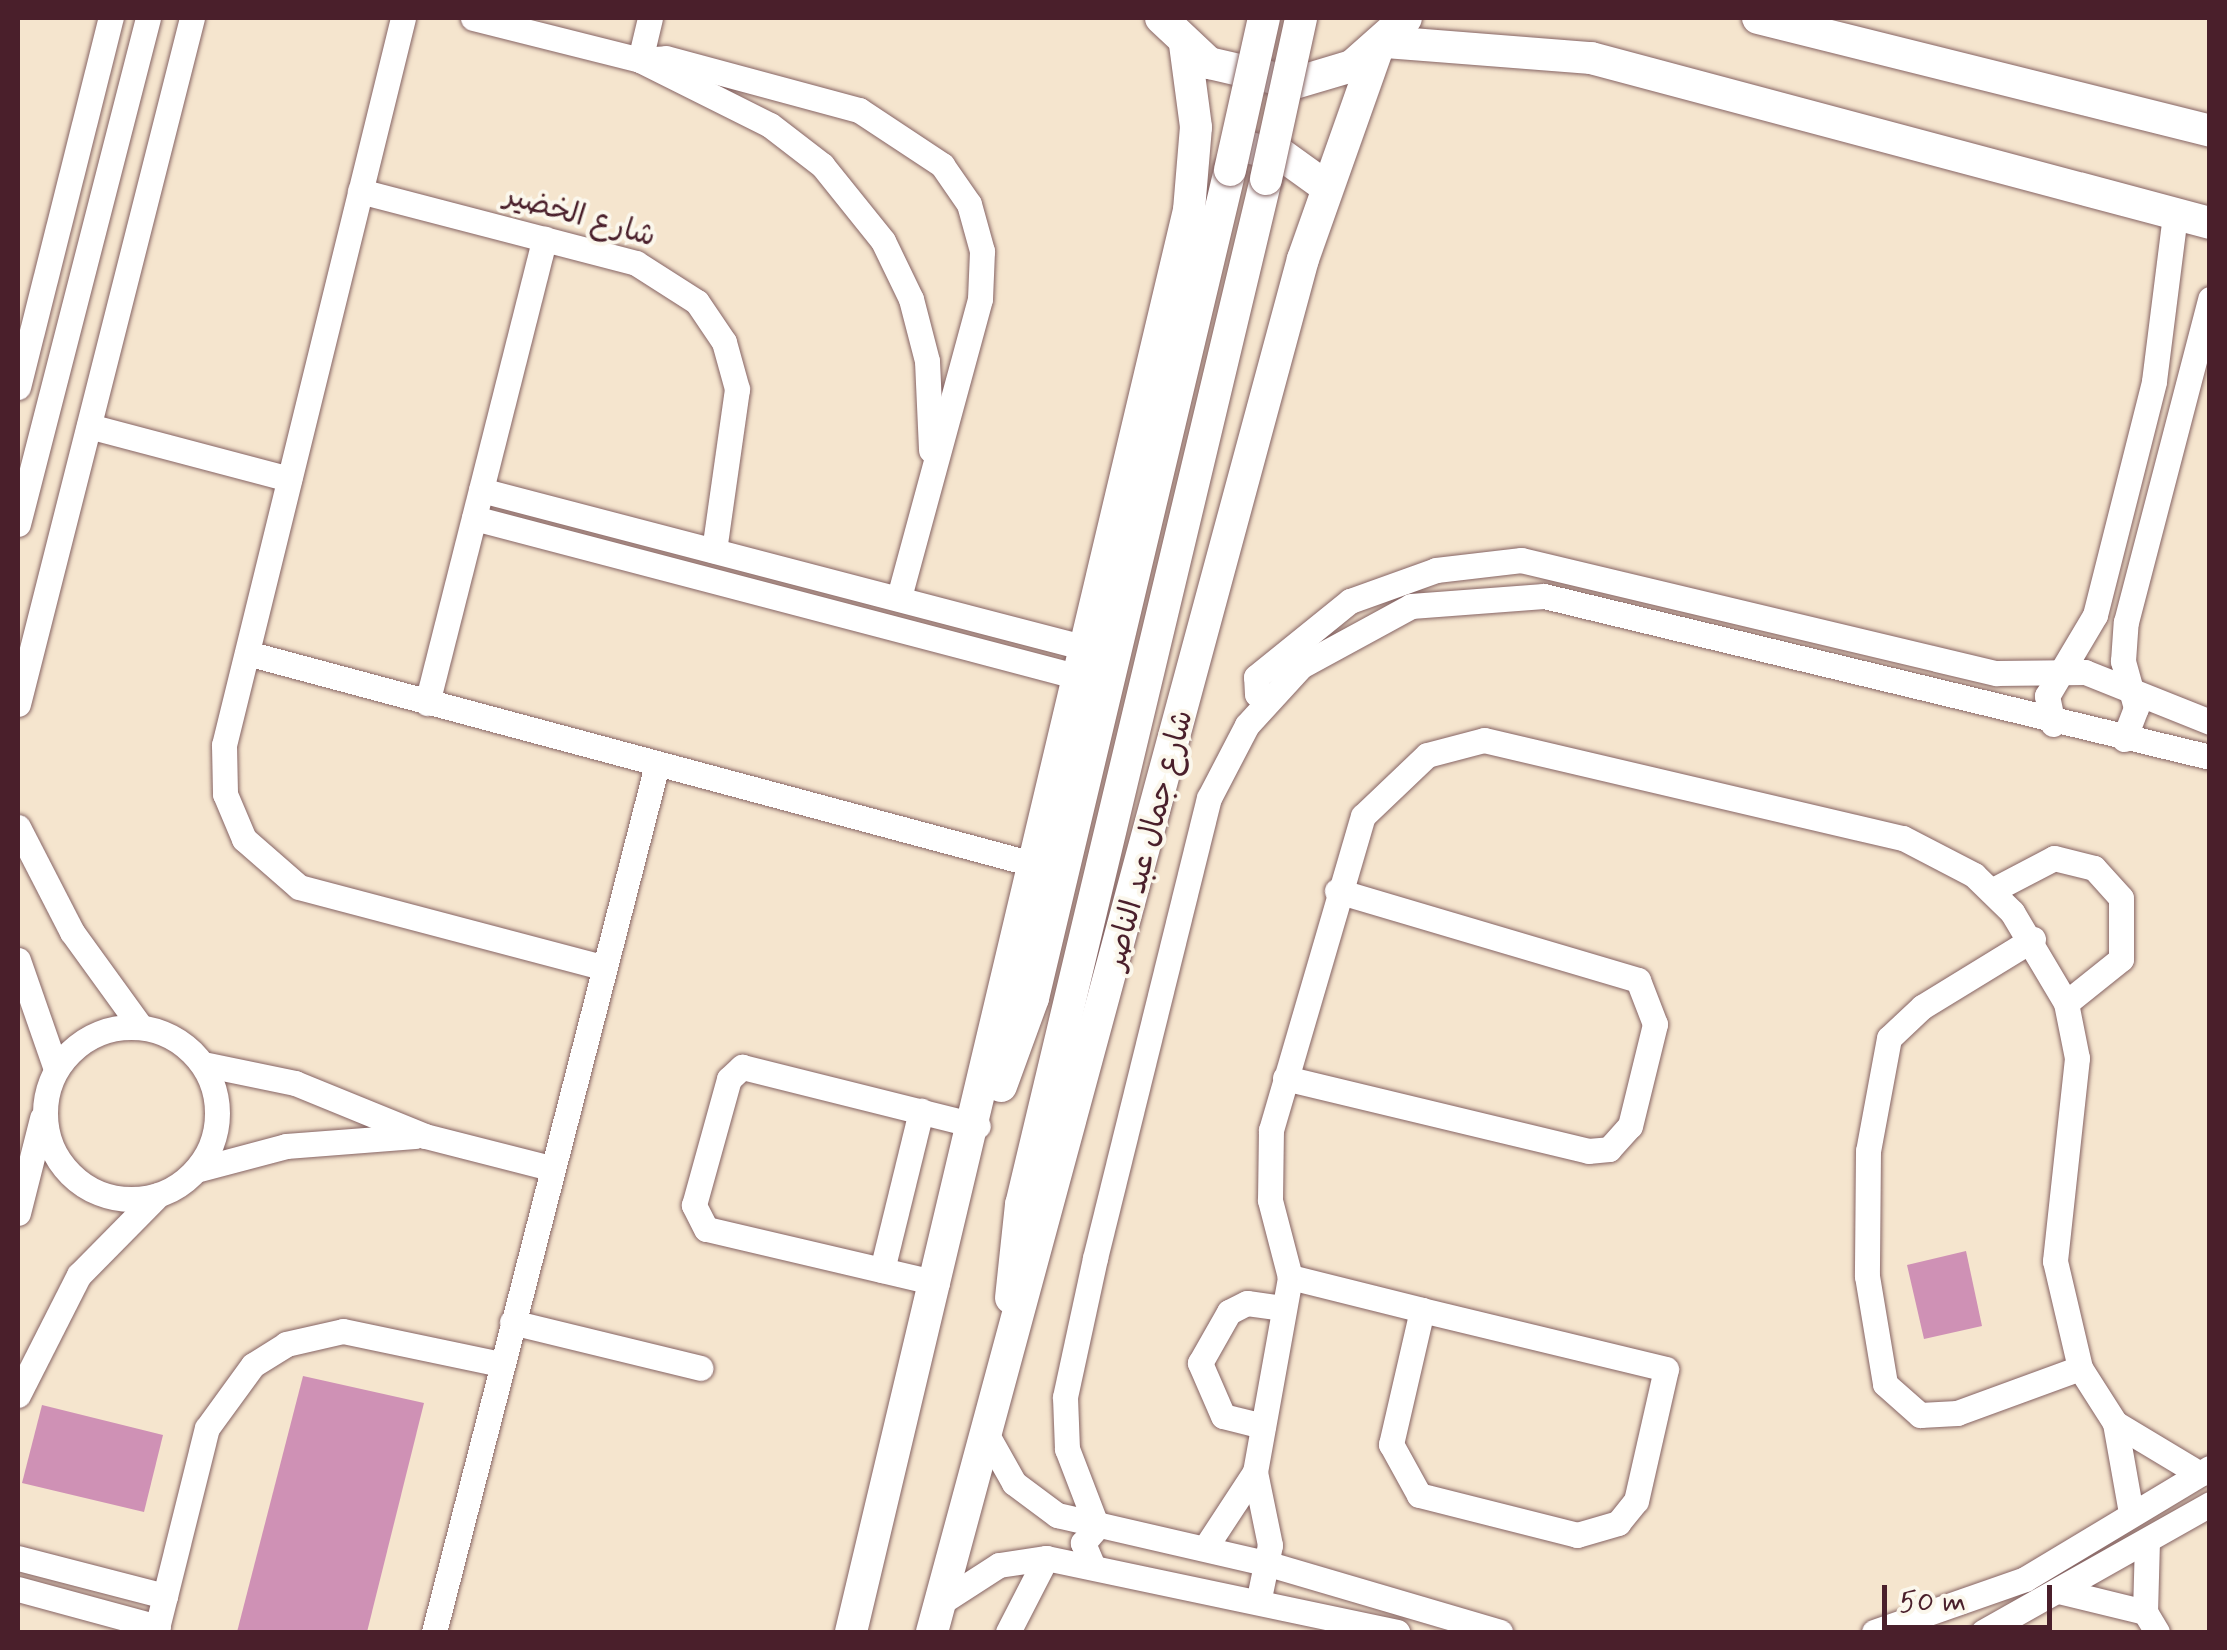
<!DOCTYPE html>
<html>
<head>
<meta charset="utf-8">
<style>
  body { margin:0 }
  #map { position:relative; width:2227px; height:1650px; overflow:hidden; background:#f5e5ce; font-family:Mynerve,"Playpen Sans Arabic",sans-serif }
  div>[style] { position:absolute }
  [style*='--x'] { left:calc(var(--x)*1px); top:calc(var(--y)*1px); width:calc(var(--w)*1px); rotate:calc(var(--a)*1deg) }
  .building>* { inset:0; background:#cf91b5 }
  .roads { filter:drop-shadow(0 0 2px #866464) drop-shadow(0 0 2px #866464) }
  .minor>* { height:25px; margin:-12.5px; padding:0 12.5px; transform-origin:12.5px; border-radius:12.5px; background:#fff }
  .minor>.ring { margin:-12.5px; padding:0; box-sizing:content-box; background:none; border:25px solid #fff; border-radius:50% }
  .major>* { height:32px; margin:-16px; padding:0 16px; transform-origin:16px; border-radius:16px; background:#fff }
  .bridges { filter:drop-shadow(0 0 2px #866464) drop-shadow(0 0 2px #866464) }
  .major-bridge>* { height:32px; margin:-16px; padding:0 16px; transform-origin:16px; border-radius:16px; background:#fff }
  span { translate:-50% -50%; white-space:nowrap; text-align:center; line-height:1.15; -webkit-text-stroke:8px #fbf7ec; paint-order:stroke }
  .street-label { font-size:30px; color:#4a1f2b }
  .frame { position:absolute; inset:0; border:20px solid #4a1f2b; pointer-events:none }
  .scale { position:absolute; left:1882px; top:1585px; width:170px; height:45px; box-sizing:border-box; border:5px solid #4a1f2b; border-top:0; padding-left:12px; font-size:30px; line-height:35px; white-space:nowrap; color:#4a1f2b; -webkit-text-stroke:8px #fbf7ec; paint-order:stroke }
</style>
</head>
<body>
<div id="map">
  <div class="building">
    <div style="clip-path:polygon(1966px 1251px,1982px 1326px,1924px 1339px,1907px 1265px)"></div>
    <div style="clip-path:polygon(303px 1376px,424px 1403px,367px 1632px,237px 1632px)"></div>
    <div style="clip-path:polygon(42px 1405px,163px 1435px,144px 1512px,22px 1483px)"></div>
  </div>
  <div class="roads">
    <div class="minor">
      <div style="--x:403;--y:18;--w:749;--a:103.83"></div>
      <div style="--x:224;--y:745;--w:49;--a:88.8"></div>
      <div style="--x:225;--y:794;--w:49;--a:67.1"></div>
      <div style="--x:244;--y:839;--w:73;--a:41.1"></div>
      <div style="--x:299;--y:887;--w:313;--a:14.8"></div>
      <div style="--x:473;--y:18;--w:172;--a:14.1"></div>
      <div style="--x:640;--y:60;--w:145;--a:26.6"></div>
      <div style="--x:770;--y:125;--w:66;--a:37.6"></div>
      <div style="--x:822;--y:165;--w:97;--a:51.2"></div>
      <div style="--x:883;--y:241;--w:64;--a:64.2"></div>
      <div style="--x:911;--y:299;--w:64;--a:75.5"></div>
      <div style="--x:927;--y:361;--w:89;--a:87.4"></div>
      <div style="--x:640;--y:60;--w:26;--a:-4"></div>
      <div style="--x:666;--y:58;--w:200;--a:15.1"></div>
      <div style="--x:859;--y:110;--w:100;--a:33.5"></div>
      <div style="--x:942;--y:165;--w:47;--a:55.3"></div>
      <div style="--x:969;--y:204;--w:49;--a:74.5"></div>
      <div style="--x:982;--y:251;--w:48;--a:92.4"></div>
      <div style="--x:980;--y:299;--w:306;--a:105.2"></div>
      <div style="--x:640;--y:60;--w:43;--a:-76.6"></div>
      <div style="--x:360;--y:191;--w:285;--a:14.6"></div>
      <div style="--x:636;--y:263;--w:72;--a:32.6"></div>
      <div style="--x:697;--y:302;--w:48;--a:56"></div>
      <div style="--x:724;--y:342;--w:49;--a:74.5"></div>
      <div style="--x:737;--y:389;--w:163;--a:98.1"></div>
      <div style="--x:18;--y:387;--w:381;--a:-75.9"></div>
      <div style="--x:89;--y:426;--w:207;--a:14.8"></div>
      <div style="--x:481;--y:490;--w:625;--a:14.64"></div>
      <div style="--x:474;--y:518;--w:626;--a:14.72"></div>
      <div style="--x:18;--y:524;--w:522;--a:-75.59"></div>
      <div style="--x:247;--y:653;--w:814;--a:15.03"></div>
      <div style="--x:1271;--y:697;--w:14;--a:-168"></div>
      <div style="--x:1257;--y:694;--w:17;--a:-93"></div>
      <div style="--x:1256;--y:677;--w:121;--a:-39"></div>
      <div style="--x:1350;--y:601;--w:91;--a:-19.8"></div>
      <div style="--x:1436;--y:570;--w:86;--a:-6.7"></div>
      <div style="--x:1521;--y:560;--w:489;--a:13.4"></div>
      <div style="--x:1997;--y:673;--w:88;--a:-0.7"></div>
      <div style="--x:2085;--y:672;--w:135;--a:21.8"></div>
      <div style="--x:427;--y:703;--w:479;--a:-75.8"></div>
      <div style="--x:18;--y:704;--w:708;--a:-75.77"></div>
      <div style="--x:2053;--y:724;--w:29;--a:-102"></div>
      <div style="--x:2047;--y:696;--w:94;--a:-59.3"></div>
      <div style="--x:2095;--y:615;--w:241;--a:-75.8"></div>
      <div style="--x:2154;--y:381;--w:168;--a:-82.8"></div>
      <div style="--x:2124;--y:739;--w:33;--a:-69"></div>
      <div style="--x:2136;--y:708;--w:49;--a:-105.5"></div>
      <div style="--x:2123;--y:661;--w:39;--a:-86"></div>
      <div style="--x:2126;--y:622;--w:334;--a:-75.4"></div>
      <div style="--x:18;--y:827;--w:118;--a:62.8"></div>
      <div style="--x:72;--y:932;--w:116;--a:54.1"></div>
      <div style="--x:1991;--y:891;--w:71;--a:-27.6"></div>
      <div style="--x:2054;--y:858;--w:41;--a:14"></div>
      <div style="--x:2094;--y:868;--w:40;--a:48"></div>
      <div style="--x:2121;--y:898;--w:61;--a:90"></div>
      <div style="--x:2121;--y:959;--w:70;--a:141.3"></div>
      <div style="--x:2033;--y:939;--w:130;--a:148.5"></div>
      <div style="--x:1922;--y:1007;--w:45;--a:136.8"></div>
      <div style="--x:1889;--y:1038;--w:115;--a:100.5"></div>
      <div style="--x:1868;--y:1151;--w:125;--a:90.5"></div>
      <div style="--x:1867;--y:1276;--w:109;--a:80.5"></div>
      <div style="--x:1885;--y:1384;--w:47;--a:41.5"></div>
      <div style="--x:1920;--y:1415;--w:37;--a:-3"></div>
      <div style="--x:1957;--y:1413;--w:131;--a:-20.1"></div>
      <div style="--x:18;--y:960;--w:115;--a:70.8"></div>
      <div class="ring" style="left:45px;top:1027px;width:147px;height:147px"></div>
      <div style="--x:203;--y:1064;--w:94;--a:11.7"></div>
      <div style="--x:295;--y:1083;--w:140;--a:22.2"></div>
      <div style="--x:425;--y:1136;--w:130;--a:14.3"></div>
      <div style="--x:1285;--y:1078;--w:312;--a:13.5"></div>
      <div style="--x:1588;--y:1151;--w:21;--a:-5"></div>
      <div style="--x:1609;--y:1149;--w:31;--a:-48"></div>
      <div style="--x:1630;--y:1126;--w:105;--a:-76.2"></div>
      <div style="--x:1655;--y:1024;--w:47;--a:-111.1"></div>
      <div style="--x:1638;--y:980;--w:314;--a:-163.5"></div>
      <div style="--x:196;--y:1170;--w:93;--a:-14.9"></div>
      <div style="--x:286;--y:1146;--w:129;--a:-4.4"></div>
      <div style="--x:18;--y:1213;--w:98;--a:-75.8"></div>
      <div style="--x:882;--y:1270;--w:164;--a:-76.2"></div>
      <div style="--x:1290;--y:1277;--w:136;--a:14"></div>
      <div style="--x:1422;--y:1310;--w:138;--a:103"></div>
      <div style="--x:1391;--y:1444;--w:58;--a:61.2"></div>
      <div style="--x:1419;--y:1495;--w:163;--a:14.2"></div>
      <div style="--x:1577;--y:1535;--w:43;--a:-16.3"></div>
      <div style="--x:1618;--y:1523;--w:28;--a:-51"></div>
      <div style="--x:1636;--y:1501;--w:135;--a:-77.2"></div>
      <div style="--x:1666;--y:1369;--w:251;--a:-166.4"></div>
      <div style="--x:937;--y:1283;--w:237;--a:-166.8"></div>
      <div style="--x:706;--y:1229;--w:27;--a:-117"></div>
      <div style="--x:694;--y:1205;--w:131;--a:-74.5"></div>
      <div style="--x:729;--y:1079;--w:18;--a:-43"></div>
      <div style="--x:742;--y:1067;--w:243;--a:14"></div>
      <div style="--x:512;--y:1322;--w:194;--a:13.7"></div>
      <div style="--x:18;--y:1395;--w:135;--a:-63.1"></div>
      <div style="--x:79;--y:1275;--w:112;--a:-45.4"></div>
      <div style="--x:2115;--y:1423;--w:91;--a:79.9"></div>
      <div style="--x:1263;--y:1426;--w:41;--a:-166"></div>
      <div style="--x:1223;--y:1416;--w:58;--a:-113.5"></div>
      <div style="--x:1200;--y:1363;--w:59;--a:-60.4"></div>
      <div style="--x:1229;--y:1312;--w:20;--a:-27"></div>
      <div style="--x:1247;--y:1303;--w:37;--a:8"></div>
      <div style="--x:987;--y:1435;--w:55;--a:60.6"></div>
      <div style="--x:1014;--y:1483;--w:54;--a:36.7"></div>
      <div style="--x:1057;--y:1515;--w:218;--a:13"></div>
      <div style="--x:1269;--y:1564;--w:241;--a:16.4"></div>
      <div style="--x:2147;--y:1541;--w:71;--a:91.6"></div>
      <div style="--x:2145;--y:1612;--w:23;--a:59"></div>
      <div style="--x:1205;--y:1548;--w:91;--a:-56.7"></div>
      <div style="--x:18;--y:1558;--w:152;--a:14.5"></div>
      <div style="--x:1091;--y:1562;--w:21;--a:-113"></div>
      <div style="--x:1083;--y:1543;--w:21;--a:-49"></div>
      <div style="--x:1097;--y:1527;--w:84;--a:-111"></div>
      <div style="--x:1067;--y:1449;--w:52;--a:-92.2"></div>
      <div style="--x:1065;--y:1397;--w:142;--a:-77.8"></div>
      <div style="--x:1095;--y:1258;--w:474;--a:-76.1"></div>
      <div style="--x:1209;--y:798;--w:82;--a:-62.5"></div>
      <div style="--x:1247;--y:725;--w:80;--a:-47.5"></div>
      <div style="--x:1301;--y:666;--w:125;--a:-28.6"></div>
      <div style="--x:1411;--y:606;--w:133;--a:-4.3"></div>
      <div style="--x:1544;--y:596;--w:685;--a:13.59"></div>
      <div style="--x:18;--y:1589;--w:145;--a:15.2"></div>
      <div style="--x:2059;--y:1591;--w:89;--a:13.7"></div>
      <div style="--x:1259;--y:1598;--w:54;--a:-78.3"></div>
      <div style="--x:1270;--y:1545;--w:75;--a:-101.6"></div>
      <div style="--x:1255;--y:1472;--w:198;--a:-79.8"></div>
      <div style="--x:1290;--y:1277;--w:80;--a:-104.6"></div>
      <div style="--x:1270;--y:1200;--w:70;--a:-89.2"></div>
      <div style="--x:1271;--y:1130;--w:327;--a:-73.7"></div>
      <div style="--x:1363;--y:816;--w:88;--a:-43.6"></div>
      <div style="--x:1427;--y:755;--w:59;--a:-14.7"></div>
      <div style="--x:1484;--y:740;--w:430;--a:13.2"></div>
      <div style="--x:1903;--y:838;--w:80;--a:27.5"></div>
      <div style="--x:1974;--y:875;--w:53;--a:44.2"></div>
      <div style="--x:2012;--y:912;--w:106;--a:59.3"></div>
      <div style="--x:2066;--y:1003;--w:56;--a:78.7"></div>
      <div style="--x:2077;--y:1058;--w:204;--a:96.2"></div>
      <div style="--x:2055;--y:1261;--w:110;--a:76.8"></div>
      <div style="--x:2080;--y:1368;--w:65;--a:57.5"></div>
      <div style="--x:2115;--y:1423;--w:99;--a:31"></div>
      <div style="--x:940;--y:1603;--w:70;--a:-32.8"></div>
      <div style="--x:999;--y:1565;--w:48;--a:-8.5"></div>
      <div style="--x:1046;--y:1558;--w:359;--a:11.9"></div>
      <div style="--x:156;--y:1632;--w:210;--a:-76"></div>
      <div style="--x:207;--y:1428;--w:78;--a:-53.9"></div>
      <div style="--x:253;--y:1365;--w:39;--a:-32"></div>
      <div style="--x:286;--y:1344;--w:58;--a:-12.8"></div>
      <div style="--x:343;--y:1331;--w:161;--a:11.8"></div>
      <div style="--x:434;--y:1632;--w:895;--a:-75.58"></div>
      <div style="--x:1008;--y:1632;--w:83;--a:-62.8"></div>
      <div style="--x:1874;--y:1632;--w:160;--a:-19.3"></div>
      <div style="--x:2025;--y:1579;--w:216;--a:-31"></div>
      <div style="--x:1983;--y:1632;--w:261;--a:-29.4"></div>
    </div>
    <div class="major">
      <div style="--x:1161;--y:18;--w:66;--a:43.2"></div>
      <div style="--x:1209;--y:63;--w:88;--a:13.1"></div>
      <div style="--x:1295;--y:83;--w:59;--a:-16.6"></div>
      <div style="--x:1352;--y:66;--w:72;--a:-41.6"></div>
      <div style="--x:1758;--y:18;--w:466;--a:14"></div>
      <div style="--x:1386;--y:42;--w:206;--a:4.5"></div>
      <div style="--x:1591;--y:58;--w:641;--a:14.93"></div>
      <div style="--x:1246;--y:147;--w:37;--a:13"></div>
      <div style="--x:1282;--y:155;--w:53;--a:35.8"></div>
      <div style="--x:1001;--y:1086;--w:94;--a:-70"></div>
      <div style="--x:1033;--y:998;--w:851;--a:-76.62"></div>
      <div style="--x:1011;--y:1298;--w:94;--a:-83.9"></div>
      <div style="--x:1021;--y:1205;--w:1055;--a:-76.57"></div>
      <div style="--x:851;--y:1632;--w:1462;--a:-76.63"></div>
      <div style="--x:1189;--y:210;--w:83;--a:-85.2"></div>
      <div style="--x:1196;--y:127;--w:83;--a:-97.6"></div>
      <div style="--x:932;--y:1632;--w:1422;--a:-74.88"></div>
      <div style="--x:1303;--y:259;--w:222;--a:-70.5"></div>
    </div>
  </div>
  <div class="bridges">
    <div class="major-bridge">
      <div style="--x:1230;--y:170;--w:156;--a:-77.4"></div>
      <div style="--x:1266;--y:179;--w:165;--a:-77.7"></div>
    </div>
  </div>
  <div class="street-label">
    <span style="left:580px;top:217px;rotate:16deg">شارع الخضير</span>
    <span style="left:1150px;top:840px;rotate:-75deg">شارع جمال عبد الناصر</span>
  </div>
  <div class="frame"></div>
  <div class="scale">50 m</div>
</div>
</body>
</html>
